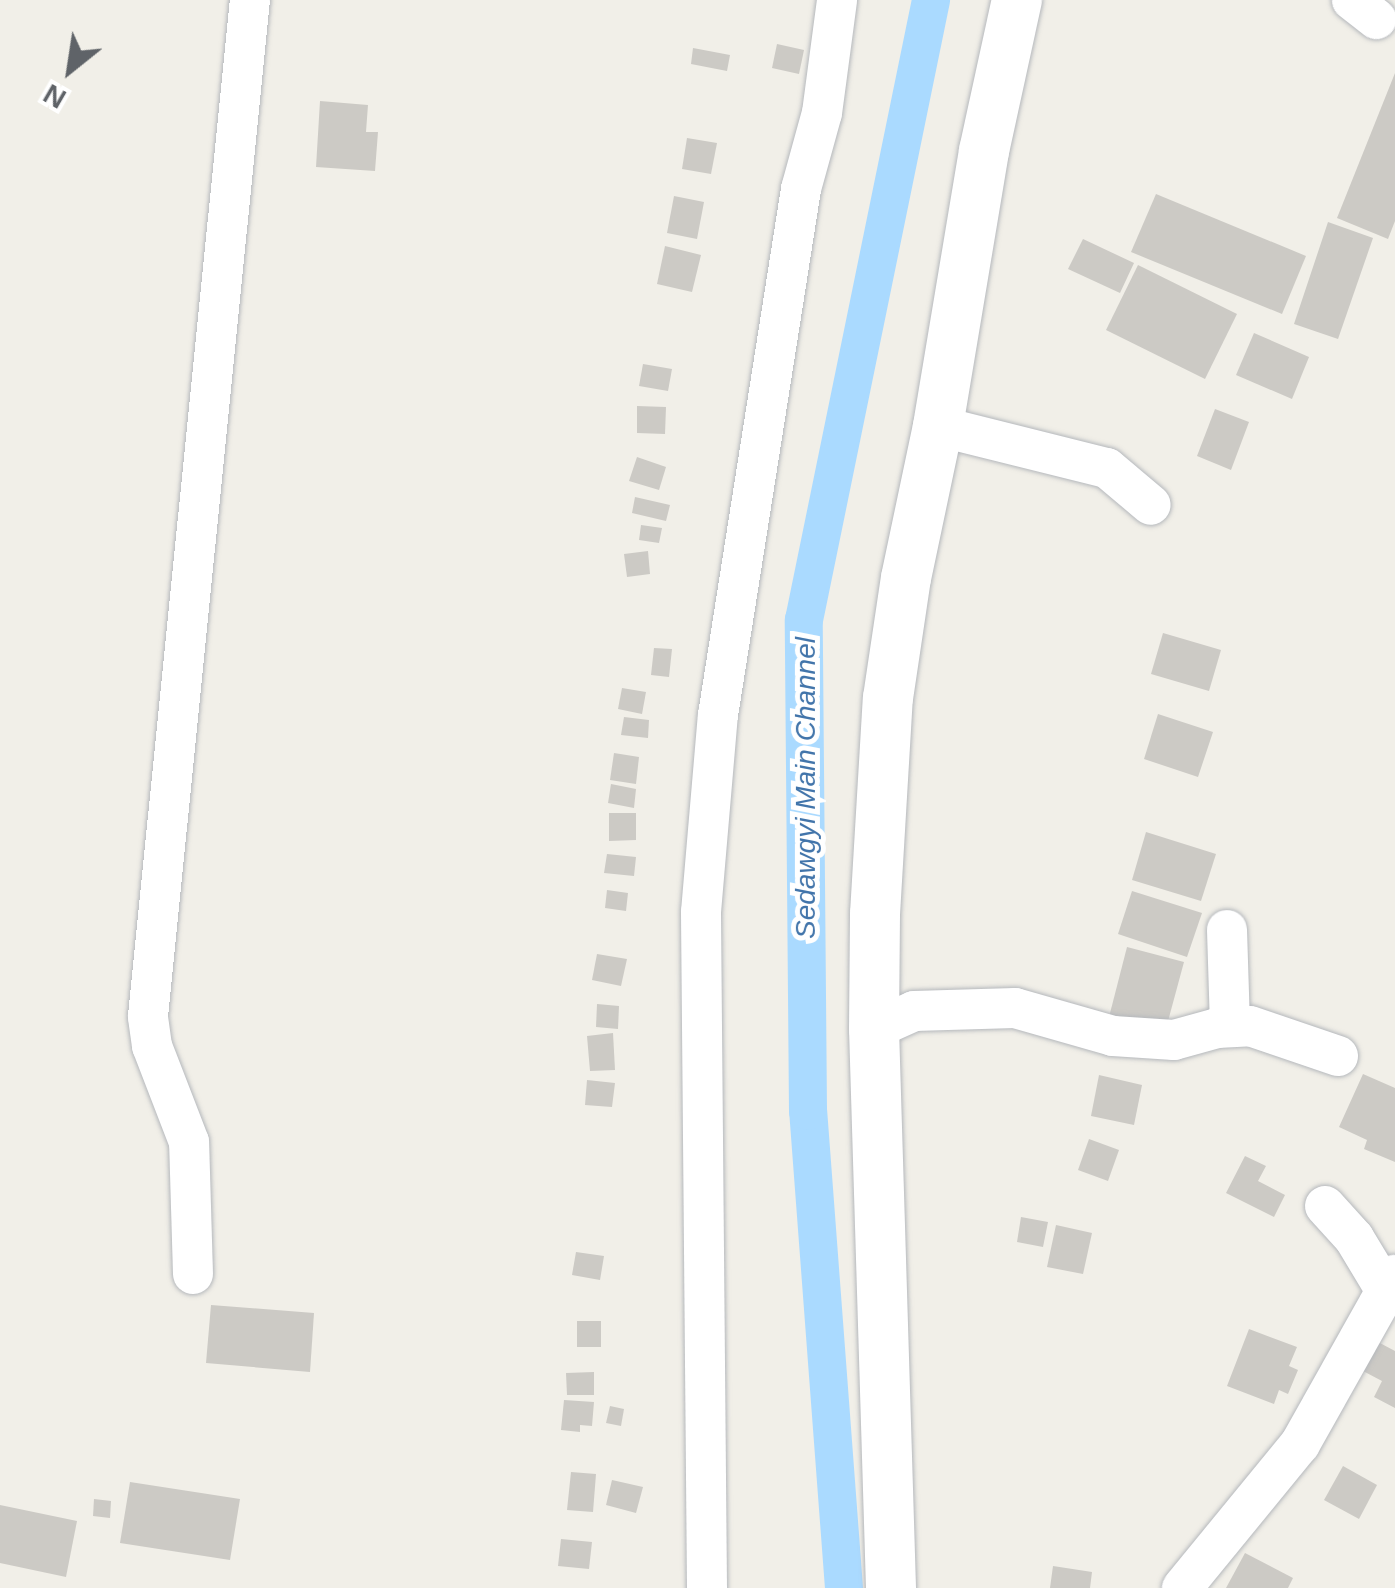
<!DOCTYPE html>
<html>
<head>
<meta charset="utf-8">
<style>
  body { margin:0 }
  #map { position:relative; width:1395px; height:1588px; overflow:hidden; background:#f1efe8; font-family:Helvetica,sans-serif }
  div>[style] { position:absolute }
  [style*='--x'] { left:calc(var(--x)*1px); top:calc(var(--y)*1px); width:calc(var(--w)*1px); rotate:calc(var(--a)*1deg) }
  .canal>* { height:38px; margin:-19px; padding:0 19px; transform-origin:19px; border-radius:19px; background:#aadaff }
  .building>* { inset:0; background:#cccac5 }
  .roads { filter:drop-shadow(0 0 2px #b5b8bc) drop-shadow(0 0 2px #b5b8bc) }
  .minor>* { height:40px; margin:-20px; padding:0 20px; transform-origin:20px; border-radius:20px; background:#fff }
  .tertiary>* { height:50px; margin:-25px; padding:0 25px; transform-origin:25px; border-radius:25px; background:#fff }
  span { translate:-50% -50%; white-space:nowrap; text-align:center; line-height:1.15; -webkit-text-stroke:10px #fff; paint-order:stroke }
  .water-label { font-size:28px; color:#4174aa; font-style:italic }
  .north { position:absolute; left:20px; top:20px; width:100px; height:100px; -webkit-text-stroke:8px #fff; paint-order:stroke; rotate:210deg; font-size:28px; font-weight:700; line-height:40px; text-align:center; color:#5f6368 }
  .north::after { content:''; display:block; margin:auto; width:35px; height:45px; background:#5f6368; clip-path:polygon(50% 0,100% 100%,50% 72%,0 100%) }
</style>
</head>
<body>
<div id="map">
  <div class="canal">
    <div style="--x:844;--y:1588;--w:478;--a:-94.3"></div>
    <div style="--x:808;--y:1111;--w:491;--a:-90.5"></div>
    <div style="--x:804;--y:620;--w:633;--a:-78.42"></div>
  </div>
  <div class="building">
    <div style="clip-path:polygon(777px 44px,804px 50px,799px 74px,772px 68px)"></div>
    <div style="clip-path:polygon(693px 48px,730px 55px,727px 71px,691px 64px)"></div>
    <div style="clip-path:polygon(1395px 73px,1395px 221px,1388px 239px,1337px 218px)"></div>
    <div style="clip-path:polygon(320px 101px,368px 105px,366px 132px,378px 132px,375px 171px,316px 167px)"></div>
    <div style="clip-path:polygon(687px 138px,717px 143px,711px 174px,682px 169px)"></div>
    <div style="clip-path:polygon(1156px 194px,1306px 256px,1282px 314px,1131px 252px)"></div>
    <div style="clip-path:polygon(674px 196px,704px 202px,697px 239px,667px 233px)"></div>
    <div style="clip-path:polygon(1328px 222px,1373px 238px,1338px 339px,1294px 324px)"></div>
    <div style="clip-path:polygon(1083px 239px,1134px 263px,1120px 293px,1068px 269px)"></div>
    <div style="clip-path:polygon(665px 246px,701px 255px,692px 292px,657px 284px)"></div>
    <div style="clip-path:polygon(1138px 265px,1237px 314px,1205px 379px,1106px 330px)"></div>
    <div style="clip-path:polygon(1254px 333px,1309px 357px,1292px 399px,1236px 375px)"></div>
    <div style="clip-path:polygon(643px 364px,672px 369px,668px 391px,639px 386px)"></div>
    <div style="clip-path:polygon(637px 406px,666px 407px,665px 434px,637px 433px)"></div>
    <div style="clip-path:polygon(1215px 409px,1249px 422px,1231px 470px,1197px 456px)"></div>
    <div style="clip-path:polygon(637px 457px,666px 467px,659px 490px,629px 481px)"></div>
    <div style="clip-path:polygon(635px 497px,670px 505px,666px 521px,632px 513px)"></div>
    <div style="clip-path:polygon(641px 525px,662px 528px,659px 543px,639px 540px)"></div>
    <div style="clip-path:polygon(648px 551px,650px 574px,627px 577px,624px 554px)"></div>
    <div style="clip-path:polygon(1163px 633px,1221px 650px,1209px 691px,1151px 674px)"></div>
    <div style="clip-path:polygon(654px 648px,672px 649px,669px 677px,651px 675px)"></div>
    <div style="clip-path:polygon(622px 688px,646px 692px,642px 714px,618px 709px)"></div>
    <div style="clip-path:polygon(1158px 714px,1213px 732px,1198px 777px,1144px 759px)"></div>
    <div style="clip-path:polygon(624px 717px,649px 720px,648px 738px,621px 735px)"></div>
    <div style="clip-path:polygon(614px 753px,639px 757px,636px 784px,610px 780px)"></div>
    <div style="clip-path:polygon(611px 784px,636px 789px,634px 808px,608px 803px)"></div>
    <div style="clip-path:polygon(609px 813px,636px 813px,636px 840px,609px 841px)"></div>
    <div style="clip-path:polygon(1146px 832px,1216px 854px,1201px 901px,1132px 880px)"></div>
    <div style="clip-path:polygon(607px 854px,636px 857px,634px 876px,604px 873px)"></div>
    <div style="clip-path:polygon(607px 890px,628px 893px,626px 911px,605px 908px)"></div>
    <div style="clip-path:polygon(1132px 891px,1202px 913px,1187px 957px,1118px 934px)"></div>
    <div style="clip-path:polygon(1127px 947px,1184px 962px,1164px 1036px,1108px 1021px)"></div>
    <div style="clip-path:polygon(597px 954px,627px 959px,621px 986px,592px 980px)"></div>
    <div style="clip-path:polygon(597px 1004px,619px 1006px,618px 1029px,596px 1027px)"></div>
    <div style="clip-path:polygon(613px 1033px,615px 1070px,590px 1071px,587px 1036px)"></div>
    <div style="clip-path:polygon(1363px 1074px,1395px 1088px,1395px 1162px,1364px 1149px,1367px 1140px,1339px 1127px)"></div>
    <div style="clip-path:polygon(1099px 1075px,1142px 1085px,1134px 1125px,1091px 1116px)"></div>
    <div style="clip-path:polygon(587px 1080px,615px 1083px,612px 1107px,585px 1105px)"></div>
    <div style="clip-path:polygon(1089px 1139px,1119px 1150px,1108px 1181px,1078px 1170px)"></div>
    <div style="clip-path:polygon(1245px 1156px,1266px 1166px,1258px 1181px,1285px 1195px,1274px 1217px,1226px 1193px)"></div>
    <div style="clip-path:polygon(1021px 1217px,1048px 1222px,1043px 1247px,1017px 1242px)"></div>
    <div style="clip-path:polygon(1056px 1225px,1092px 1233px,1083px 1274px,1047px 1267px)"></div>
    <div style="clip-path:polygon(576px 1252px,604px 1256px,600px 1280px,572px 1275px)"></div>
    <div style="clip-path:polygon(211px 1305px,314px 1313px,310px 1372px,206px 1363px)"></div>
    <div style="clip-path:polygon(577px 1321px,601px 1321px,601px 1347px,577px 1347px)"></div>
    <div style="clip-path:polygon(1249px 1329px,1297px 1347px,1289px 1366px,1298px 1370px,1288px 1394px,1279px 1390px,1274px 1404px,1227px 1386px)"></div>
    <div style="clip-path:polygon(1378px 1342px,1395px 1351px,1395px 1408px,1374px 1397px,1382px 1381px,1363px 1371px)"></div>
    <div style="clip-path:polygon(594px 1372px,594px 1395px,567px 1395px,566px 1373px)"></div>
    <div style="clip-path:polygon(564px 1400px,594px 1402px,592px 1426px,580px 1425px,580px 1432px,561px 1430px)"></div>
    <div style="clip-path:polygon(610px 1406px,624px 1409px,621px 1426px,606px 1423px)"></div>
    <div style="clip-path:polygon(1343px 1466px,1377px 1485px,1359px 1519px,1324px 1500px)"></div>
    <div style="clip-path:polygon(571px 1472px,596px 1474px,593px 1512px,567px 1510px)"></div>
    <div style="clip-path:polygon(612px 1480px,643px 1487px,636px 1513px,606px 1505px)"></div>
    <div style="clip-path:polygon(130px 1482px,240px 1499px,230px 1560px,120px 1543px)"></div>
    <div style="clip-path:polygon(94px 1499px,111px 1501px,110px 1518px,93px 1516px)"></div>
    <div style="clip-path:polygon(0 1505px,77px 1521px,66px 1577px,0 1563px)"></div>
    <div style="clip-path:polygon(561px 1539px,592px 1542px,589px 1569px,558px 1566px)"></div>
    <div style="clip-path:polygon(1245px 1553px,1293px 1578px,1288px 1588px,1226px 1588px)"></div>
    <div style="clip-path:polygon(1053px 1566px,1092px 1572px,1090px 1588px,1050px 1588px)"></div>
  </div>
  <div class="roads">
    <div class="minor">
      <div style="--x:1352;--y:0;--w:31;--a:38"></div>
      <div style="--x:938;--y:426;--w:174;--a:14"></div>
      <div style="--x:1107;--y:468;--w:57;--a:40.1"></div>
      <div style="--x:1227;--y:930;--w:97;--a:88.2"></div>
      <div style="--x:874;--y:1029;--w:44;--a:-24.2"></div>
      <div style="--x:914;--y:1011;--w:101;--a:-1.7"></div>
      <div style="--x:1015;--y:1008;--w:102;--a:15.9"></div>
      <div style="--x:1113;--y:1036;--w:61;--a:3.8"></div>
      <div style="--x:1174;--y:1040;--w:45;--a:-15.6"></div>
      <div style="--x:1217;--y:1028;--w:33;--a:-3"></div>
      <div style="--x:1250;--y:1026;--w:93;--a:18.8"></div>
      <div style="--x:1325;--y:1206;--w:43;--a:47.8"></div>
      <div style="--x:1354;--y:1238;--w:62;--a:58.9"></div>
      <div style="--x:193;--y:1274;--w:132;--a:-91.7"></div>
      <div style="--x:189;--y:1142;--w:103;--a:-111.1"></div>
      <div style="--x:152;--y:1046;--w:30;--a:-98"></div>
      <div style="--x:148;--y:1016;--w:1021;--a:-84.27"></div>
      <div style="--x:707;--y:1588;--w:676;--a:-90.51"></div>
      <div style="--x:701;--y:912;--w:198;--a:-85.1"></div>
      <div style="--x:718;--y:715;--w:533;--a:-81.03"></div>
      <div style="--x:801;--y:189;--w:79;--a:-74.6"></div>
      <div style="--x:822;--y:113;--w:114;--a:-82.4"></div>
      <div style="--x:1182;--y:1588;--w:186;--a:-50.7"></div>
      <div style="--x:1300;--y:1444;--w:194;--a:-60.7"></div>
    </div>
    <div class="tertiary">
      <div style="--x:891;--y:1588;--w:559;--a:-91.74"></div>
      <div style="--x:874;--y:1029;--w:115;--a:-89.5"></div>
      <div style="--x:875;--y:914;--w:216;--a:-86.6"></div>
      <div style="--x:888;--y:698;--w:121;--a:-81.5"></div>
      <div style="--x:906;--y:578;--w:155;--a:-78.1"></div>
      <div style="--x:938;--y:426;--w:279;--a:-80.5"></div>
      <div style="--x:984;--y:151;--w:155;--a:-77.7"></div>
    </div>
  </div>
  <div class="water-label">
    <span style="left:806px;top:788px;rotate:-90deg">Sedawgyi Main Channel</span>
  </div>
  <div class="north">N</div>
</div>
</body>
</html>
